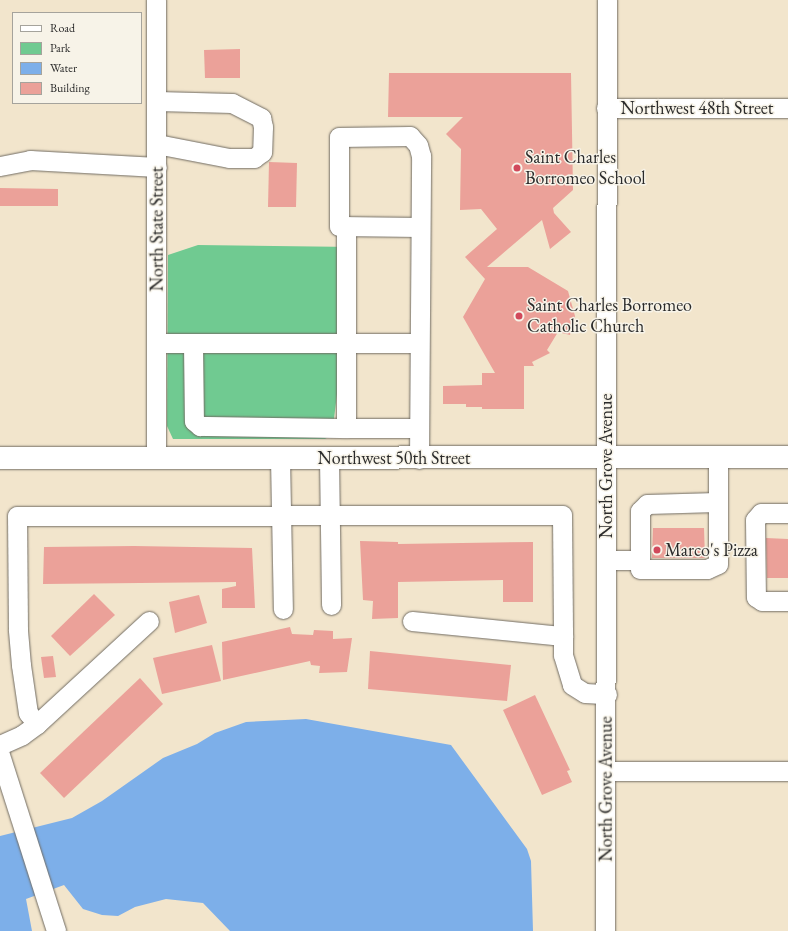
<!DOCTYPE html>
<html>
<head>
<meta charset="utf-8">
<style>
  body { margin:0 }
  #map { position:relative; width:788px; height:931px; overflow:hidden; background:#f2e5cc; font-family:"EB Garamond",serif }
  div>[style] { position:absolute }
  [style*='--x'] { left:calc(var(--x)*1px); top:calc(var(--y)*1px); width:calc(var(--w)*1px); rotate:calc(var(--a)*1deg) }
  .green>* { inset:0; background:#70ca91 }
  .water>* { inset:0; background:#7dafe9 }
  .building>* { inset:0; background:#eba199 }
  .roads { filter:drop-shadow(0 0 1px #716c63) drop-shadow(0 0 1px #716c63) }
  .minor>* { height:19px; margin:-9.5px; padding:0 9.5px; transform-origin:9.5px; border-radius:9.5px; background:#fff }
  .major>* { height:22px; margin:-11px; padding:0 11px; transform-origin:11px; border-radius:11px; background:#fff }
  .dots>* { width:11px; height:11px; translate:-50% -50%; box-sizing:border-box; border:2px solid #f7f3e8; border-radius:50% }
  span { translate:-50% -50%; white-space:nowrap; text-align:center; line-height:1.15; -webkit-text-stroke:3px #f7f3e8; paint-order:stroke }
  .street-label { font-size:18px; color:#2b2b2b }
  .poi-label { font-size:18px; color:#2b2b2b }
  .left { translate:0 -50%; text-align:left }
  .legend { position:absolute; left:12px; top:12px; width:130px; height:92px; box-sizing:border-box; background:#f7f3e8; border:1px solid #a5a39c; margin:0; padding:5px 7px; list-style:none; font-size:12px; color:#2b2b2b }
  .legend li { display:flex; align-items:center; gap:8px; height:20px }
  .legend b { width:20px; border:1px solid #a5a39c }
</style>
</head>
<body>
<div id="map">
  <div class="green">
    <div style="clip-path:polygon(198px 245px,355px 247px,332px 435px,325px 439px,173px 439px,167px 426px,168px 255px)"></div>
  </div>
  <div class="water">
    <div style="clip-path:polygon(306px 719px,451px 745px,527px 849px,531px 861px,533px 931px,230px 931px,203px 903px,166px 899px,135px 907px,118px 916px,102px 915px,83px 909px,64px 885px,26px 899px,32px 931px,0 931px,0 836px,72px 818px,102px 801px,163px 758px,197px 744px,215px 733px,246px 722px)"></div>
  </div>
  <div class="building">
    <div style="clip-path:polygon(240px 49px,240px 78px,205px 78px,204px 50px)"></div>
    <div style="clip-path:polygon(389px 73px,571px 73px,573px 190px,553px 208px,554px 213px,571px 232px,550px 249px,542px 220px,487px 267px,528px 267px,568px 291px,575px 316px,570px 335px,558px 332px,547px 350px,550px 353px,532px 362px,534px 366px,524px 366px,524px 409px,482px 409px,482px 407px,466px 407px,466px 404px,443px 404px,443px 386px,482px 385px,482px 373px,495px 373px,463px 317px,485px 279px,465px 257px,497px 229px,481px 209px,460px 210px,461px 149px,446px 134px,463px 117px,388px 117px)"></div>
    <div style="clip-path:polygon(269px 162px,297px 163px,296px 207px,268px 207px)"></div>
    <div style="clip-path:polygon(0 188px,58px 189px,58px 206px,0 206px)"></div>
    <div style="clip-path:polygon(653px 528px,704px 528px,705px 558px,652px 558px)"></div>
    <div style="clip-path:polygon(766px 538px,788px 539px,788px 578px,767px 578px)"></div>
    <div style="clip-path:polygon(360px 541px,398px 542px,398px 544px,533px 542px,533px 602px,503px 602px,503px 580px,398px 582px,398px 618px,372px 619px,373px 601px,363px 600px)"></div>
    <div style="clip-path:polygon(134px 546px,252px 548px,255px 608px,222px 608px,222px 589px,236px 586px,236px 582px,43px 584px,44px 547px)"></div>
    <div style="clip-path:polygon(94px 594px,115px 615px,70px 656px,51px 636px)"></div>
    <div style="clip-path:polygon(199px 595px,207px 623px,175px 633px,169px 602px)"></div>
    <div style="clip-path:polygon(290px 627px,292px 634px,313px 635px,314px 630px,333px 631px,333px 639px,352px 638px,347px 672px,319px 673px,320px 666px,311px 665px,310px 661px,223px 680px,222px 642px)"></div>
    <div style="clip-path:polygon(212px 645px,221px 681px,162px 694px,153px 658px)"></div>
    <div style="clip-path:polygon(370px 651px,511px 665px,507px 701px,368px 689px)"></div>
    <div style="clip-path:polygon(53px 656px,56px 677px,44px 678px,41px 657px)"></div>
    <div style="clip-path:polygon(140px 678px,163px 704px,64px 798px,40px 773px)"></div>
    <div style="clip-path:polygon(535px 695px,570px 770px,567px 771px,572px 782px,542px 795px,503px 710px)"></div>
  </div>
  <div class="roads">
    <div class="minor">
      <div style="--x:157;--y:101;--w:75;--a:1.5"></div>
      <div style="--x:232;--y:103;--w:33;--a:27"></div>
      <div style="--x:261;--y:118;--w:9;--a:77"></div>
      <div style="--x:263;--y:127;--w:25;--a:92"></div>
      <div style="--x:262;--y:152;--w:10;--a:143"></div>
      <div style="--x:254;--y:158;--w:25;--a:180"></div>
      <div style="--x:229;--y:158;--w:73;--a:-169"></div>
      <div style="--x:606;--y:108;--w:182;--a:0"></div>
      <div style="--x:0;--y:166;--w:31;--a:-11"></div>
      <div style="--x:30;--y:160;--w:127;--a:3.2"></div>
      <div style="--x:346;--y:226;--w:202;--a:90"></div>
      <div style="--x:346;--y:428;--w:73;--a:0"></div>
      <div style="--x:157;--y:343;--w:262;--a:0"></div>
      <div style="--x:193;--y:344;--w:77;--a:89.3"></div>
      <div style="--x:194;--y:421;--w:8;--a:40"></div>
      <div style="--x:200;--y:426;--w:146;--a:0.8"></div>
      <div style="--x:156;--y:458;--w:458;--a:-90"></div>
      <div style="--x:280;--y:458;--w:151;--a:88.9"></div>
      <div style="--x:329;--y:458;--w:147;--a:89.2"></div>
      <div style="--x:419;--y:459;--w:303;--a:-89.6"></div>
      <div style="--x:421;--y:156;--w:11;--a:-105"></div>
      <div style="--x:418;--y:145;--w:12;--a:-132"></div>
      <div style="--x:410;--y:136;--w:71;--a:179.2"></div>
      <div style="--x:339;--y:137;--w:89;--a:90"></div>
      <div style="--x:339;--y:226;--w:80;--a:0.7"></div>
      <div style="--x:788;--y:513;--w:27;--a:180"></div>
      <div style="--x:761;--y:513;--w:9;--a:131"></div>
      <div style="--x:755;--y:520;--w:77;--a:89.3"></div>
      <div style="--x:756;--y:597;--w:7;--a:34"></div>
      <div style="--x:762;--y:601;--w:26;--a:0"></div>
      <div style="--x:607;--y:560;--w:33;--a:0"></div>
      <div style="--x:640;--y:560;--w:9;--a:90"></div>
      <div style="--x:640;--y:569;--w:67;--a:0"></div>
      <div style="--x:707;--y:569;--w:12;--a:-24"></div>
      <div style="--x:718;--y:564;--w:107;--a:-90"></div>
      <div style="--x:640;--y:560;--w:49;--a:-90"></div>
      <div style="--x:640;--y:511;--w:10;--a:-45"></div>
      <div style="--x:647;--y:504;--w:70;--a:-1.6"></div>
      <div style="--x:412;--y:621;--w:152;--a:5.7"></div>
      <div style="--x:563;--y:636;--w:19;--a:90"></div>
      <div style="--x:563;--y:655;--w:31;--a:73"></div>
      <div style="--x:572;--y:685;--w:15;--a:32"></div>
      <div style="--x:585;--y:693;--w:22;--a:3"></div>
      <div style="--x:37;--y:724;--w:152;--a:-42.6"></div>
      <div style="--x:0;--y:745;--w:24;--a:-24"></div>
      <div style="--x:22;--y:735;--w:19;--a:-36"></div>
      <div style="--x:37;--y:724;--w:14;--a:-129"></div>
      <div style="--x:28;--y:713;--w:49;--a:-98.3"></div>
      <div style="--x:21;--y:665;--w:36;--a:-95"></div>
      <div style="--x:18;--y:629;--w:113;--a:-90.5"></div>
      <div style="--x:17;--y:516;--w:545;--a:-0.11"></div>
      <div style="--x:562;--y:515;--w:121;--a:89.5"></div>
      <div style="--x:0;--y:755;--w:185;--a:72.3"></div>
      <div style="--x:606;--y:771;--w:182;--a:0"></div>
      <div style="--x:605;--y:931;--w:931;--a:-89.88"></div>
    </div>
    <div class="major">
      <div style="--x:0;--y:458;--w:788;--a:-0.07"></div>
    </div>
  </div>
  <div class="dots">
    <div style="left:517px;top:168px;background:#d1495b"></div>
    <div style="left:519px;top:316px;background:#d1495b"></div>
    <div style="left:657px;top:550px;background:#d1495b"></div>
  </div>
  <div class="street-label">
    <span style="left:697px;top:108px">Northwest 48th Street</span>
    <span style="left:157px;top:229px;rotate:-90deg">North State Street</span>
    <span style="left:394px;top:458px">Northwest 50th Street</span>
    <span style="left:606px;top:466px;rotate:-90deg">North Grove Avenue</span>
    <span style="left:606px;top:789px;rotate:-90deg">North Grove Avenue</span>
  </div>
  <div class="poi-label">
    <span class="left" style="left:525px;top:168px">Saint Charles<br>Borromeo School</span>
    <span class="left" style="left:527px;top:316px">Saint Charles Borromeo<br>Catholic Church</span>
    <span class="left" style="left:665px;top:550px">Marco's Pizza</span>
  </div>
  <ul class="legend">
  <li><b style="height:5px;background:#fff"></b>Road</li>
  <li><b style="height:11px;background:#70ca91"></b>Park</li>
  <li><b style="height:11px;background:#7dafe9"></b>Water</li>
  <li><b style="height:11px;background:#eba199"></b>Building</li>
  </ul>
</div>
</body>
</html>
